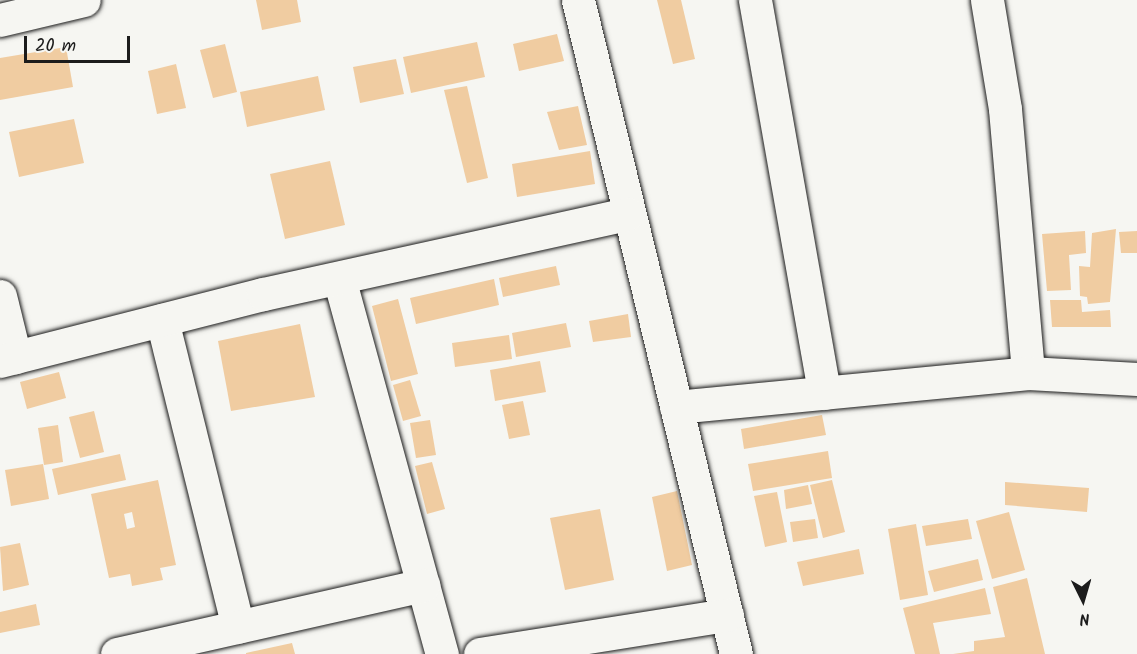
<!DOCTYPE html>
<html>
<head>
<meta charset="utf-8">
<style>
  body { margin:0 }
  #map { position:relative; width:1137px; height:654px; overflow:hidden; background:#f6f6f2; font-family:Kalam,sans-serif }
  div>[style] { position:absolute }
  [style*='--x'] { left:calc(var(--x)*1px); top:calc(var(--y)*1px); width:calc(var(--w)*1px); rotate:calc(var(--a)*1deg) }
  .building>* { inset:0; background:#f0cca1 }
  .roads { filter:drop-shadow(0 0 2px #1c1c1c) drop-shadow(0 0 2px #1c1c1c) }
  .minor>* { height:33px; margin:-16.5px; padding:0 16.5px; transform-origin:16.5px; border-radius:16.5px; background:#f6f6f2 }
  span { translate:-50% -50%; white-space:nowrap; text-align:center; line-height:1.15; -webkit-text-stroke:4.5px #f6f6f2; paint-order:stroke }
  .north { position:absolute; left:1053px; top:570px; width:60px; height:60px; -webkit-text-stroke:4px #f6f6f2; paint-order:stroke; rotate:175deg; font-size:16px; font-weight:700; line-height:24px; text-align:center; color:#1c1c1c }
  .north::after { content:''; display:block; margin:auto; width:21px; height:27px; background:#1c1c1c; clip-path:polygon(50% 0,100% 100%,50% 72%,0 100%) }
  .scale { position:absolute; left:24px; top:36px; width:106px; height:27px; box-sizing:border-box; border:3px solid #1c1c1c; border-top:0; padding-left:8px; font-size:18px; line-height:21px; white-space:nowrap; color:#1c1c1c; -webkit-text-stroke:4px #f6f6f2; paint-order:stroke }
</style>
</head>
<body>
<div id="map">
  <div class="building">
    <div style="clip-path:polygon(256px 0,297px 0,301px 22px,262px 30px)"></div>
    <div style="clip-path:polygon(657px 0,681px 0,695px 59px,673px 64px)"></div>
    <div style="clip-path:polygon(557px 34px,564px 61px,519px 71px,513px 44px)"></div>
    <div style="clip-path:polygon(477px 42px,485px 77px,411px 93px,403px 57px)"></div>
    <div style="clip-path:polygon(225px 44px,237px 92px,213px 98px,200px 50px)"></div>
    <div style="clip-path:polygon(66px 47px,73px 87px,0 100px,0 58px)"></div>
    <div style="clip-path:polygon(396px 59px,404px 94px,360px 103px,353px 67px)"></div>
    <div style="clip-path:polygon(176px 64px,186px 108px,157px 114px,148px 71px)"></div>
    <div style="clip-path:polygon(318px 76px,325px 110px,247px 127px,240px 92px)"></div>
    <div style="clip-path:polygon(467px 86px,488px 178px,467px 183px,444px 90px)"></div>
    <div style="clip-path:polygon(578px 106px,587px 145px,559px 150px,547px 112px)"></div>
    <div style="clip-path:polygon(74px 119px,84px 163px,19px 177px,9px 132px)"></div>
    <div style="clip-path:polygon(590px 151px,595px 184px,517px 197px,512px 164px)"></div>
    <div style="clip-path:polygon(330px 161px,345px 225px,285px 239px,270px 174px)"></div>
    <div style="clip-path:polygon(1116px 229px,1110px 302px,1088px 304px,1087px 297px,1080px 296px,1079px 266px,1090px 267px,1092px 233px)"></div>
    <div style="clip-path:polygon(1085px 231px,1086px 253px,1069px 255px,1071px 290px,1047px 291px,1042px 234px)"></div>
    <div style="clip-path:polygon(1137px 231px,1137px 253px,1121px 253px,1119px 232px)"></div>
    <div style="clip-path:polygon(556px 266px,560px 285px,503px 297px,499px 278px)"></div>
    <div style="clip-path:polygon(494px 279px,499px 305px,416px 324px,410px 298px)"></div>
    <div style="clip-path:polygon(398px 299px,418px 374px,391px 381px,372px 306px)"></div>
    <div style="clip-path:polygon(1050px 300px,1081px 300px,1082px 312px,1110px 310px,1111px 327px,1052px 327px)"></div>
    <div style="clip-path:polygon(628px 314px,631px 337px,593px 342px,589px 321px)"></div>
    <div style="clip-path:polygon(566px 323px,571px 347px,516px 357px,512px 333px)"></div>
    <div style="clip-path:polygon(300px 324px,315px 397px,231px 411px,218px 341px)"></div>
    <div style="clip-path:polygon(509px 335px,512px 359px,455px 367px,452px 343px)"></div>
    <div style="clip-path:polygon(540px 361px,546px 392px,495px 401px,490px 370px)"></div>
    <div style="clip-path:polygon(59px 372px,66px 398px,27px 409px,20px 382px)"></div>
    <div style="clip-path:polygon(410px 380px,421px 416px,403px 421px,393px 385px)"></div>
    <div style="clip-path:polygon(523px 401px,530px 435px,509px 439px,502px 405px)"></div>
    <div style="clip-path:polygon(94px 411px,104px 452px,80px 458px,69px 417px)"></div>
    <div style="clip-path:polygon(822px 415px,826px 435px,744px 449px,741px 429px)"></div>
    <div style="clip-path:polygon(430px 420px,436px 455px,416px 458px,410px 423px)"></div>
    <div style="clip-path:polygon(58px 425px,63px 462px,44px 465px,38px 428px)"></div>
    <div style="clip-path:polygon(828px 451px,832px 478px,753px 491px,748px 464px)"></div>
    <div style="clip-path:polygon(120px 454px,126px 480px,58px 495px,52px 469px)"></div>
    <div style="clip-path:polygon(432px 462px,445px 509px,427px 514px,415px 466px)"></div>
    <div style="clip-path:polygon(43px 464px,49px 499px,11px 506px,5px 470px)"></div>
    <div style="clip-path:polygon(evenodd,158px 480px,176px 565px,160px 568px,163px 580px,132px 586px,130px 574px,109px 578px,91px 494px,158px 480px,132px 512px,135px 527px,127px 529px,124px 514px,132px 512px)"></div>
    <div style="clip-path:polygon(832px 480px,845px 532px,823px 538px,810px 485px)"></div>
    <div style="clip-path:polygon(1005px 482px,1089px 488px,1087px 512px,1005px 505px)"></div>
    <div style="clip-path:polygon(808px 485px,812px 504px,786px 509px,784px 490px)"></div>
    <div style="clip-path:polygon(677px 491px,692px 565px,667px 571px,652px 497px)"></div>
    <div style="clip-path:polygon(777px 492px,787px 542px,765px 547px,754px 496px)"></div>
    <div style="clip-path:polygon(600px 509px,614px 580px,565px 590px,550px 518px)"></div>
    <div style="clip-path:polygon(1009px 512px,1025px 570px,992px 579px,976px 521px)"></div>
    <div style="clip-path:polygon(815px 519px,818px 538px,793px 542px,790px 522px)"></div>
    <div style="clip-path:polygon(968px 519px,972px 539px,926px 546px,922px 526px)"></div>
    <div style="clip-path:polygon(916px 524px,928px 595px,900px 600px,888px 529px)"></div>
    <div style="clip-path:polygon(20px 543px,29px 585px,3px 591px,0 547px)"></div>
    <div style="clip-path:polygon(859px 549px,864px 574px,803px 586px,797px 562px)"></div>
    <div style="clip-path:polygon(978px 559px,983px 580px,934px 592px,928px 571px)"></div>
    <div style="clip-path:polygon(1027px 578px,1045px 654px,953px 654px,974px 651px,974px 641px,1005px 637px,993px 587px)"></div>
    <div style="clip-path:polygon(985px 588px,991px 614px,933px 623px,940px 654px,915px 654px,903px 608px)"></div>
    <div style="clip-path:polygon(36px 604px,40px 625px,0 633px,0 612px)"></div>
    <div style="clip-path:polygon(292px 643px,295px 654px,246px 654px,246px 653px)"></div>
  </div>
  <div class="roads">
    <div class="minor">
      <div style="--x:578;--y:0;--w:673;--a:76.42"></div>
      <div style="--x:755;--y:0;--w:399;--a:80"></div>
      <div style="--x:987;--y:0;--w:110;--a:80.6"></div>
      <div style="--x:1005;--y:109;--w:265;--a:85"></div>
      <div style="--x:1028;--y:373;--w:109;--a:3.2"></div>
      <div style="--x:0;--y:20;--w:86;--a:-13.4"></div>
      <div style="--x:339;--y:278;--w:390;--a:74.7"></div>
      <div style="--x:0;--y:296;--w:63;--a:76.2"></div>
      <div style="--x:162;--y:320;--w:316;--a:76.1"></div>
      <div style="--x:0;--y:361;--w:271;--a:-14.3"></div>
      <div style="--x:263;--y:294;--w:374;--a:-12.4"></div>
      <div style="--x:676;--y:407;--w:354;--a:-5.5"></div>
      <div style="--x:117;--y:654;--w:314;--a:-12.7"></div>
      <div style="--x:480;--y:654;--w:250;--a:-9"></div>
    </div>
  </div>
  <div class="north">N</div>
  <div class="scale">20 m</div>
</div>
</body>
</html>
